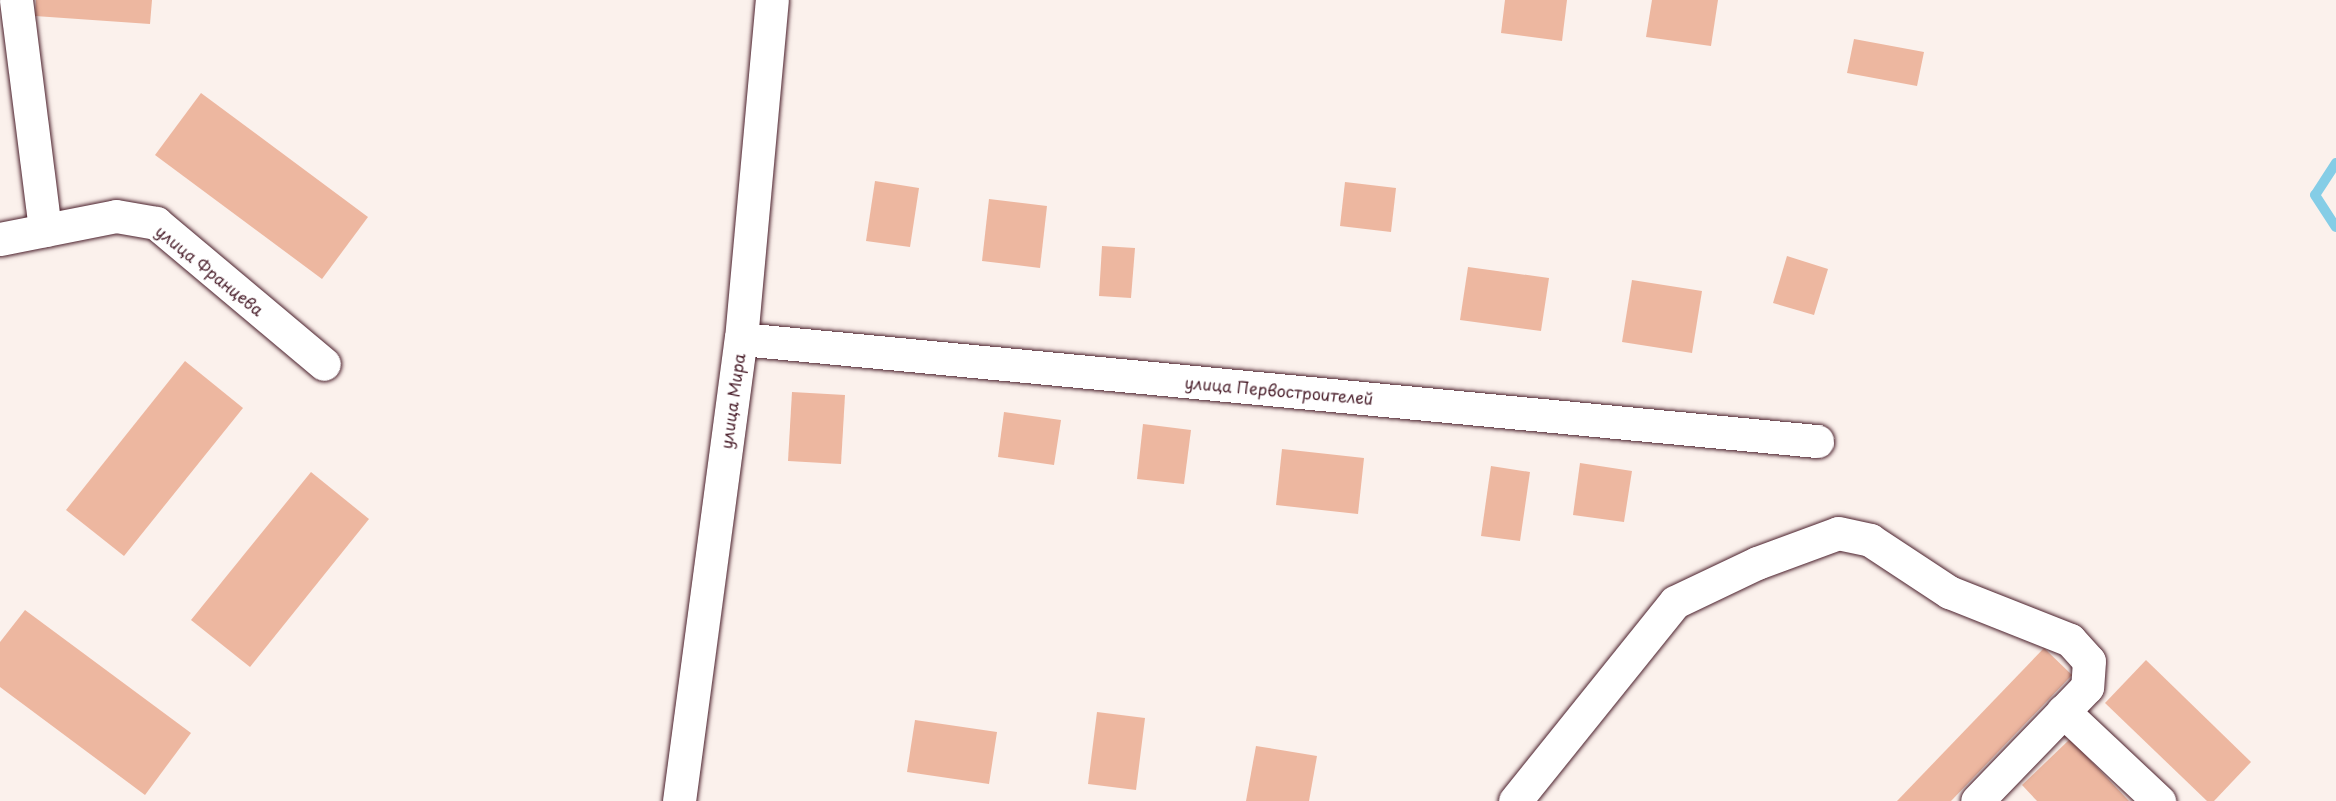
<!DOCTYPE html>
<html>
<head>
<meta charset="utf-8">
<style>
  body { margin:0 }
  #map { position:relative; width:2336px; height:801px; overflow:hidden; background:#fbf1ec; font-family:"Playpen Sans",sans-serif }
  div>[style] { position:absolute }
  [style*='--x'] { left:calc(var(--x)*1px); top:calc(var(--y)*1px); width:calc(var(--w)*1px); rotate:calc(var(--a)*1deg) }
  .stream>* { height:10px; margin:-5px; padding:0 5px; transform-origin:5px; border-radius:5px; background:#85cde6 }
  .building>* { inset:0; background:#edb7a0 }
  .roads { filter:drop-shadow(0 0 2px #4a1f2b) drop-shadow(0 0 2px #4a1f2b) }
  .minor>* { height:33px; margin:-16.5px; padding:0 16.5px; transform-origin:16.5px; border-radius:16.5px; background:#fff }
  span { translate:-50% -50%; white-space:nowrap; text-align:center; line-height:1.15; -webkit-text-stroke:4.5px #fff; paint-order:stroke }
  .street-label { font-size:16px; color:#4a1f2b }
</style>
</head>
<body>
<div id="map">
  <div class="stream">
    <div style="--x:2336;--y:163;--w:38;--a:123"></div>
    <div style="--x:2315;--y:195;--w:38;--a:57"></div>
  </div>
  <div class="building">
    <div style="clip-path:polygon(36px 0,152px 0,150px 24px,35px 16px)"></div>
    <div style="clip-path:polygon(1505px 0,1567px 0,1562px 41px,1501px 33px)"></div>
    <div style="clip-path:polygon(1652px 0,1718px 0,1711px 46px,1646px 37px)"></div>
    <div style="clip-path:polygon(1854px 39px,1924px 52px,1917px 86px,1847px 73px)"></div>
    <div style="clip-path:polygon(201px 93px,368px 217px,322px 279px,155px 155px)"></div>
    <div style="clip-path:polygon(875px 181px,919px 188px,910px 247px,866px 241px)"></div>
    <div style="clip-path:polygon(1345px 182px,1396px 188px,1391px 232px,1340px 226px)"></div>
    <div style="clip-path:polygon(989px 199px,1047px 206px,1040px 268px,982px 261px)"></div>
    <div style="clip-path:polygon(1102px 246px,1135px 248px,1131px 298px,1099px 296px)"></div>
    <div style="clip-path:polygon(1787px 256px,1828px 269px,1814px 315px,1773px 303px)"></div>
    <div style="clip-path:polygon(1468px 267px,1549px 278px,1541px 331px,1460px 320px)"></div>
    <div style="clip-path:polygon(1632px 280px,1702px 291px,1692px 353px,1622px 342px)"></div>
    <div style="clip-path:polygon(185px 361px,243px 408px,124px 556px,66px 510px)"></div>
    <div style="clip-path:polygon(792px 392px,845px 395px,841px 464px,788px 461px)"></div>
    <div style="clip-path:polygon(1004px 412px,1061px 420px,1054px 465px,998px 457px)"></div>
    <div style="clip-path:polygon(1143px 424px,1191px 430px,1184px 484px,1137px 479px)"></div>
    <div style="clip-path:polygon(1282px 449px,1364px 458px,1358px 514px,1276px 505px)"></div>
    <div style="clip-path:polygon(1580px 463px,1632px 471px,1624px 522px,1573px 515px)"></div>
    <div style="clip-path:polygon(1491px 466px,1530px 472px,1520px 541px,1481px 536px)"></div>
    <div style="clip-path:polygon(311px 472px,369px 519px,250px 667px,191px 620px)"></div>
    <div style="clip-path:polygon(25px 610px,191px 733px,145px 795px,0 687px,0 642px)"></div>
    <div style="clip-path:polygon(2044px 648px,2072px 675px,1951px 801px,1897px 801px)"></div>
    <div style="clip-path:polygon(2146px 660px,2251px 762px,2214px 801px,2207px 801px,2105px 703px)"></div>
    <div style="clip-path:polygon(1097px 712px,1145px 718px,1136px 790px,1088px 784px)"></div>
    <div style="clip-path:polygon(915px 720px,997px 732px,989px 784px,907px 772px)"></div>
    <div style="clip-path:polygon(2070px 739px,2129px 801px,2037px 801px,2022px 785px)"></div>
    <div style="clip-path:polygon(1256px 746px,1317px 756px,1309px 801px,1246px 801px)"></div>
  </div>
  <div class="roads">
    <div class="minor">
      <div style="--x:16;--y:0;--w:232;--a:82.8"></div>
      <div style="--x:0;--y:239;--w:118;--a:-11.2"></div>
      <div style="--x:116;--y:216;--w:41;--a:9.9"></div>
      <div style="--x:156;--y:223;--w:219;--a:40"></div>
      <div style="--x:741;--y:339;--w:1081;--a:5.42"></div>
      <div style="--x:2063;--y:711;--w:132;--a:43.2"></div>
      <div style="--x:679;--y:801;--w:466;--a:-82.4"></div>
      <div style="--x:741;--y:339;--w:340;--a:-84.8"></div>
      <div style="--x:1515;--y:801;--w:255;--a:-51.2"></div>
      <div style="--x:1675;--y:602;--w:91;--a:-25.4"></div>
      <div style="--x:1757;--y:563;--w:86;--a:-20.3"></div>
      <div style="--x:1838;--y:533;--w:33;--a:12"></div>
      <div style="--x:1870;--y:540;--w:95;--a:33.4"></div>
      <div style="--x:1949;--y:592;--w:130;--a:21.6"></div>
      <div style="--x:2070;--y:640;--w:28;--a:48"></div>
      <div style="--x:2089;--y:661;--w:26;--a:94"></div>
      <div style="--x:2087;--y:687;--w:158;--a:134"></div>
    </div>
  </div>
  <div class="street-label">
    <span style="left:210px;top:270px;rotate:39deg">улица Францева</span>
    <span style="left:1279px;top:390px;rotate:5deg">улица Первостроителей</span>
    <span style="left:732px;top:401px;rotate:-82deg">улица Мира</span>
  </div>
</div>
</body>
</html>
